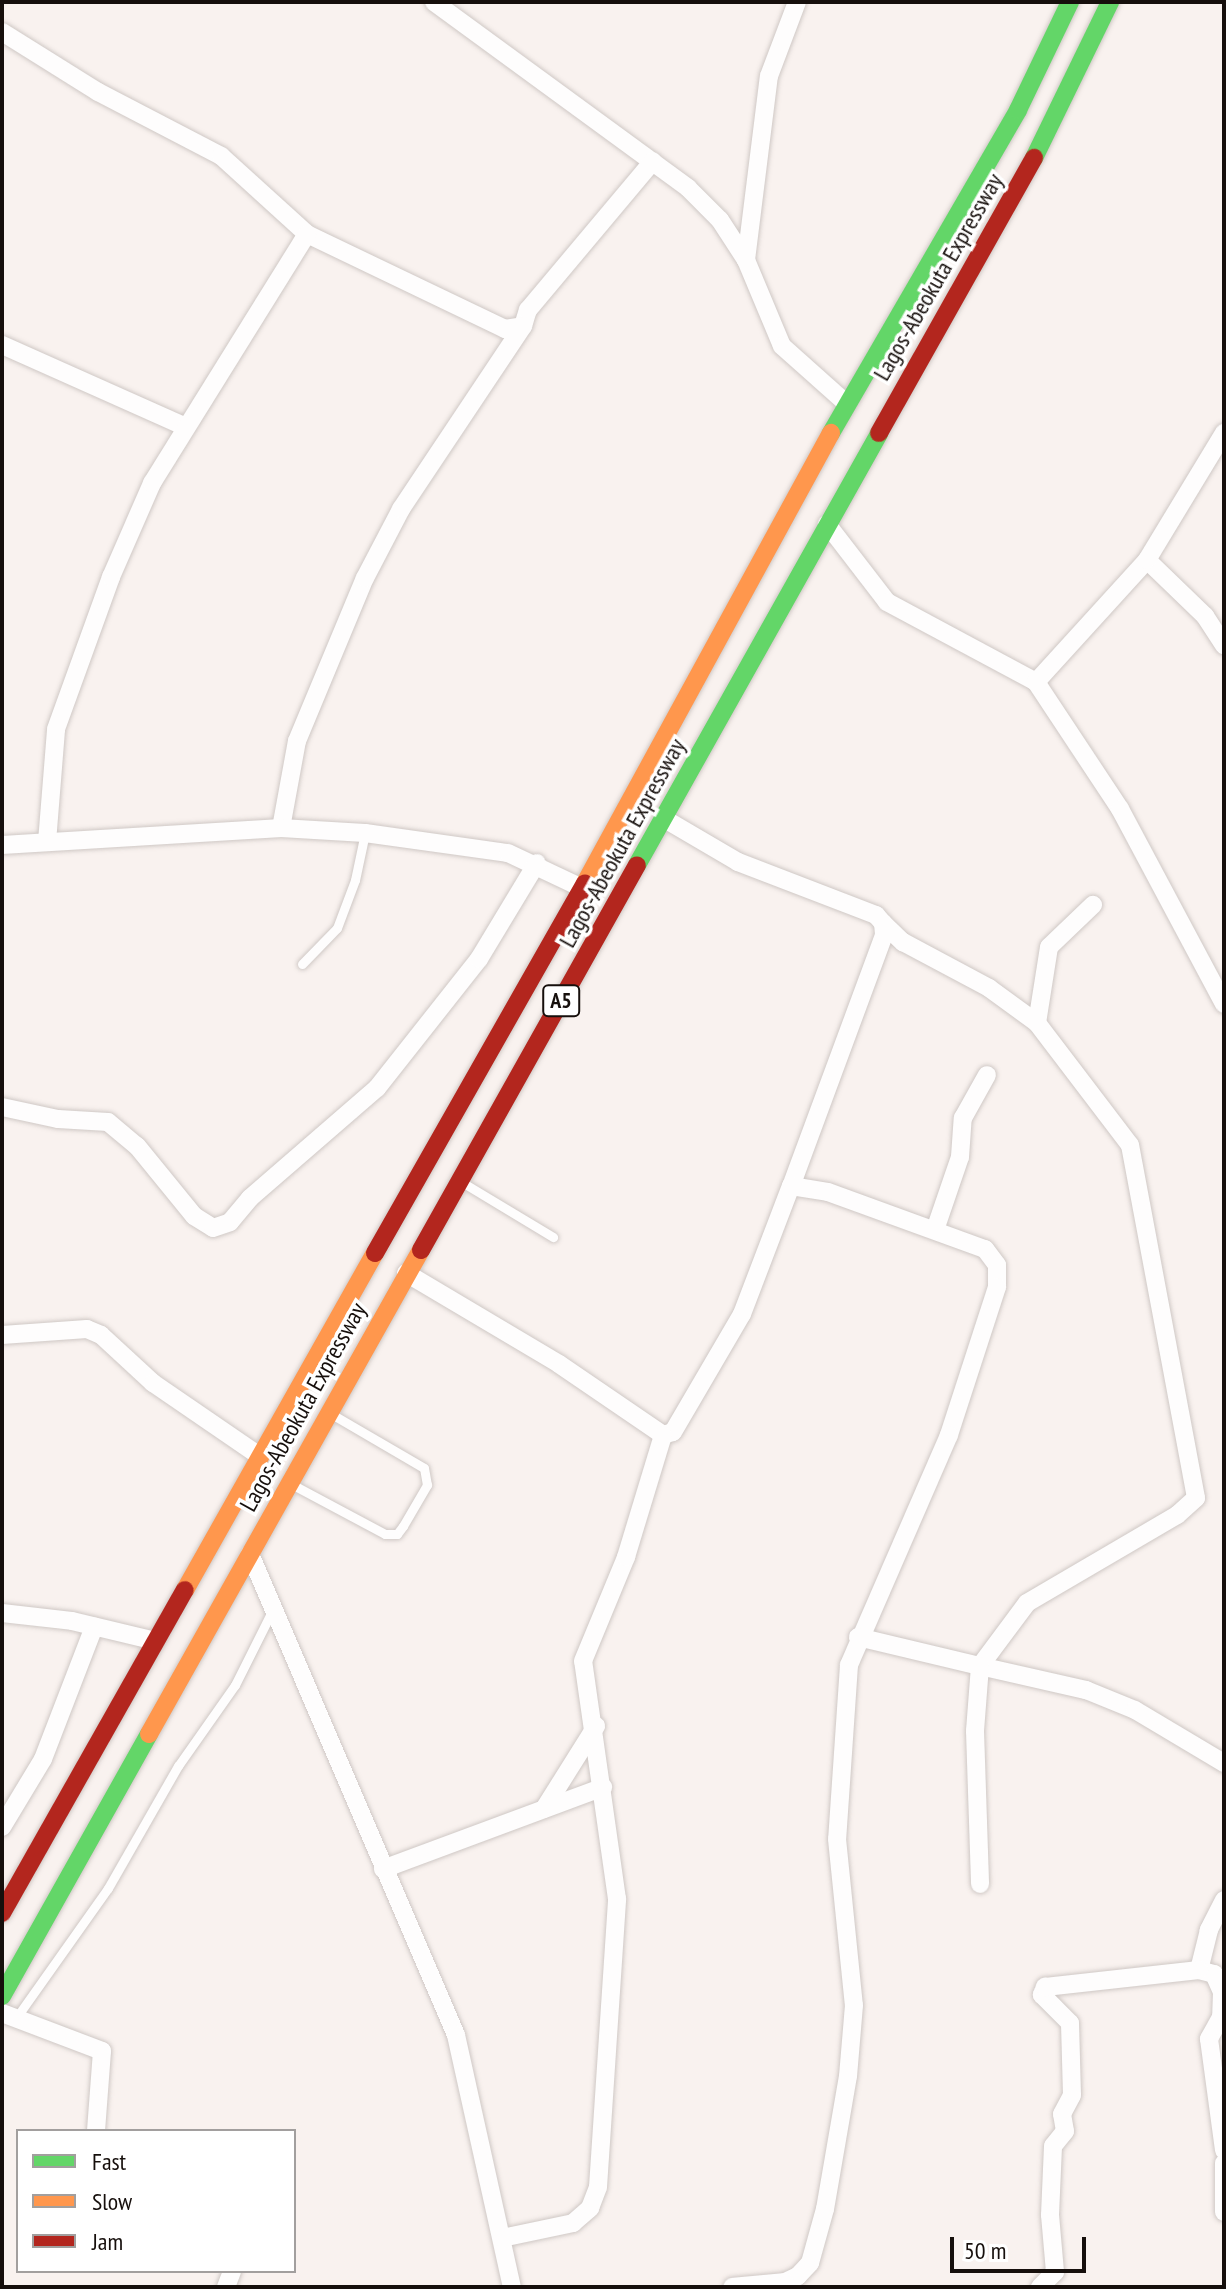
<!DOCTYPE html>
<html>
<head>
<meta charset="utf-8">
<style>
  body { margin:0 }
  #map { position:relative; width:1226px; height:2289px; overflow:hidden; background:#f9f2ef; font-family:"PT Sans Narrow",sans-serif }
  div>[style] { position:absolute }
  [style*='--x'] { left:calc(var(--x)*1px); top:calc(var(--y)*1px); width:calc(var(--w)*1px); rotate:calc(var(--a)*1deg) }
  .roads { filter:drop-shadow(0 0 2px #cfc8c5) drop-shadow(0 0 2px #cfc8c5) }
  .lane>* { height:9px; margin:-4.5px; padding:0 4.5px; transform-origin:4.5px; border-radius:4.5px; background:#fefdfd }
  .street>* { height:18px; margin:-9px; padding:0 9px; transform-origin:9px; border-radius:9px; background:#fefdfd }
  .fast>* { height:18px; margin:-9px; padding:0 9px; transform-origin:9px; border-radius:9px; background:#63d668 }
  .slow>* { height:18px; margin:-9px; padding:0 9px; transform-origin:9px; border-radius:9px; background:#ff974d }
  .jam>* { height:18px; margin:-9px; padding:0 9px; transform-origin:9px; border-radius:9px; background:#b3261e }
  span { translate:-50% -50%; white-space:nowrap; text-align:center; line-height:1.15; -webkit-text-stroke:7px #fff; paint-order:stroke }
  .shield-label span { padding:2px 6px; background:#fff; border:2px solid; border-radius:6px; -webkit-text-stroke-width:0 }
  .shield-label { font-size:22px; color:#160f0c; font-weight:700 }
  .street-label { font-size:24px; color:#160f0c }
  .frame { position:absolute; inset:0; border:4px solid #160f0c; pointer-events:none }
  .legend { position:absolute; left:16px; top:2129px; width:280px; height:144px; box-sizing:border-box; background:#fff; border:2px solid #a29f9e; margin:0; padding:10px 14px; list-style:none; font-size:24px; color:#160f0c }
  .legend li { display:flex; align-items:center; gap:16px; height:40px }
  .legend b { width:40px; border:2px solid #a29f9e }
  .scale { position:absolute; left:950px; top:2237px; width:136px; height:36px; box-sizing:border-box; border:4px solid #160f0c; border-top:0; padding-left:10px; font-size:24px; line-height:28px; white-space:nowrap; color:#160f0c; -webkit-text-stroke:6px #fff; paint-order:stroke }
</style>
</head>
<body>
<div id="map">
  <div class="roads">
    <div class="lane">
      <div style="--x:302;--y:964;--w:50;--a:-45.8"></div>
      <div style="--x:337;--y:928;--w:51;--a:-69.4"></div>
      <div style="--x:355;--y:880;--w:48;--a:-78"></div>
      <div style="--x:465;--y:1184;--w:103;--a:31.1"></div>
      <div style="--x:295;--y:1486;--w:102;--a:28.1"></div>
      <div style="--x:385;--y:1534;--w:12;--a:0"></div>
      <div style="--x:397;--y:1534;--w:10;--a:-53"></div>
      <div style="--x:403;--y:1526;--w:48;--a:-59.7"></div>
      <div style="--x:427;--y:1485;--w:17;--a:-100"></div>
      <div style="--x:424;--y:1468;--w:103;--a:-149.7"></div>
      <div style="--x:16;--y:2018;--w:159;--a:-54.7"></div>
      <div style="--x:108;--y:1888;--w:141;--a:-60.2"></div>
      <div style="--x:178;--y:1766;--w:99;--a:-54.9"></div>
      <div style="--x:235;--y:1685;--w:85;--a:-63.4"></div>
    </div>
    <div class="street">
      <div style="--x:434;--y:2;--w:315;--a:36.2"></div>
      <div style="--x:688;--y:188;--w:45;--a:45"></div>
      <div style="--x:720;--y:220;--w:48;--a:57"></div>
      <div style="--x:746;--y:260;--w:93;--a:67.3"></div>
      <div style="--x:782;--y:346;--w:87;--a:41.7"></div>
      <div style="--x:2;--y:32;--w:113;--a:32"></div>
      <div style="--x:98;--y:92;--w:139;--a:27.5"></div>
      <div style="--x:221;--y:156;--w:116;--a:42.2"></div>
      <div style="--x:307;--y:234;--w:220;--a:25.6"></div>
      <div style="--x:505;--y:329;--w:18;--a:-9"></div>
      <div style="--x:523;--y:326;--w:17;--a:-73"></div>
      <div style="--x:528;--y:310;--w:194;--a:-50"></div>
      <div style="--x:746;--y:260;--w:185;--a:-82.9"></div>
      <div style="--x:769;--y:76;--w:79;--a:-69.3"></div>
      <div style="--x:2;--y:345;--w:201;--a:24"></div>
      <div style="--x:827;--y:524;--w:98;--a:52.4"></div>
      <div style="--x:887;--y:602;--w:169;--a:28.2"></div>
      <div style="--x:1036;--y:682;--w:152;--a:56.5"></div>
      <div style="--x:1120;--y:809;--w:221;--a:61.9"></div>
      <div style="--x:1147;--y:560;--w:81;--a:44"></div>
      <div style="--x:1205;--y:616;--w:35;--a:57"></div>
      <div style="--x:1036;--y:682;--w:165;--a:-47.7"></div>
      <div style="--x:1147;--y:560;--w:149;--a:-58.8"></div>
      <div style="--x:663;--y:818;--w:87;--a:30.4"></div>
      <div style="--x:738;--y:862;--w:148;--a:21"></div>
      <div style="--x:876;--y:915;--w:11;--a:49"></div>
      <div style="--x:883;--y:923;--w:12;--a:85"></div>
      <div style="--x:884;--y:935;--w:268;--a:110.3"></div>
      <div style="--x:281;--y:828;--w:88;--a:-79.6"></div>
      <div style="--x:297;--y:741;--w:177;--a:-67.4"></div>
      <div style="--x:365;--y:578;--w:78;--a:-62.4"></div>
      <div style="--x:401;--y:509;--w:220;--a:-56.3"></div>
      <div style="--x:47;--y:842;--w:113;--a:-85.4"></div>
      <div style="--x:56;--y:729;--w:162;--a:-70.1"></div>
      <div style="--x:111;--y:577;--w:103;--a:-66.4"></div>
      <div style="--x:152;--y:483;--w:293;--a:-58.1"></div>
      <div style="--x:2;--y:845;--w:280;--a:-3.5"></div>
      <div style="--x:281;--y:828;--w:84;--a:3.4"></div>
      <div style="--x:365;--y:833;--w:144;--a:8"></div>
      <div style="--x:508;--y:853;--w:82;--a:25.3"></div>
      <div style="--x:883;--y:923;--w:28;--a:44"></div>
      <div style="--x:903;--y:942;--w:98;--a:28.1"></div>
      <div style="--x:989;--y:988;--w:59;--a:36.1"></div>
      <div style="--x:1037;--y:1023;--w:153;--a:52.7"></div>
      <div style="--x:1130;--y:1145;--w:359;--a:79.4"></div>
      <div style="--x:1196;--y:1498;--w:25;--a:138"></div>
      <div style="--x:1177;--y:1515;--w:174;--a:149.6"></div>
      <div style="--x:1027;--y:1603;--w:79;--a:126.7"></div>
      <div style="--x:980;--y:1666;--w:109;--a:12.8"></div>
      <div style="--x:1086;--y:1690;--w:53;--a:22.2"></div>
      <div style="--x:1135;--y:1710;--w:104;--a:30.8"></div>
      <div style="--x:1037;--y:1023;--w:77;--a:-81"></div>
      <div style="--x:1049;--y:947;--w:61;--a:-43.7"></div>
      <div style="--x:2;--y:1107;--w:57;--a:12.1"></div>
      <div style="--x:58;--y:1119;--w:50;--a:3.4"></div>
      <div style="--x:108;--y:1122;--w:38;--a:40"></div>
      <div style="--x:137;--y:1146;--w:90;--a:50.8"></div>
      <div style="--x:194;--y:1216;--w:22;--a:32"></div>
      <div style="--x:213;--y:1228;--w:18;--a:-19"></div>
      <div style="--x:230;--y:1222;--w:31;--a:-50"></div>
      <div style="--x:250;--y:1198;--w:168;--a:-40.9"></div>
      <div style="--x:377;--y:1088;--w:164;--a:-51.7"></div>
      <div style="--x:479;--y:959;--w:112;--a:-58.9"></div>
      <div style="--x:935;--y:1230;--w:77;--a:-71.1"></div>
      <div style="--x:960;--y:1157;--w:39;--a:-86"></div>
      <div style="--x:963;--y:1118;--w:49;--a:-60.8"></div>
      <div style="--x:406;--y:1273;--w:178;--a:30.7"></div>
      <div style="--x:559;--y:1364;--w:126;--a:34.3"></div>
      <div style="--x:663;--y:1435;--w:10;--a:-17"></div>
      <div style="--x:673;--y:1432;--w:137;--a:-59.7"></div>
      <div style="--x:742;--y:1314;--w:137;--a:-69.1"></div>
      <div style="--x:791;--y:1186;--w:37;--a:9"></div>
      <div style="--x:828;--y:1192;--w:167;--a:20"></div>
      <div style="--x:985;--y:1249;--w:20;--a:53"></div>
      <div style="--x:997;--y:1265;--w:22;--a:90"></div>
      <div style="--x:997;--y:1287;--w:156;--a:108"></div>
      <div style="--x:949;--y:1435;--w:251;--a:113.5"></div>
      <div style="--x:849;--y:1665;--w:174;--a:93.9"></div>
      <div style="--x:837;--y:1839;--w:167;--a:84.2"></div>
      <div style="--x:854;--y:2005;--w:71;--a:94.8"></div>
      <div style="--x:848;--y:2076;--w:135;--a:99.8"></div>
      <div style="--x:825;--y:2209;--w:56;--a:105.5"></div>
      <div style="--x:810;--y:2263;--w:18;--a:133"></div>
      <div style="--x:798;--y:2276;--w:14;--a:155"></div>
      <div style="--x:785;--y:2282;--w:53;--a:174.6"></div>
      <div style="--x:2;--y:1335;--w:85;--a:-4"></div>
      <div style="--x:87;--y:1329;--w:15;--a:23"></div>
      <div style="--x:101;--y:1335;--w:71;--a:42.7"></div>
      <div style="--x:153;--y:1383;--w:127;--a:34.4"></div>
      <div style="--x:250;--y:1554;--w:523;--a:66.82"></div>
      <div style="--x:456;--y:2035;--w:258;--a:77.5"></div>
      <div style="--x:2;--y:1613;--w:70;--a:6.5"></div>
      <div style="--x:72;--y:1621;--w:86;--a:13.4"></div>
      <div style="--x:858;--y:1637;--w:125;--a:13.4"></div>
      <div style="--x:980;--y:1666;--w:65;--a:94.4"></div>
      <div style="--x:975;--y:1731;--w:153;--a:88.1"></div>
      <div style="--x:544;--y:1809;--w:98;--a:-57.9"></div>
      <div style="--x:2;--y:1827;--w:79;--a:-58.9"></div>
      <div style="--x:43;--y:1759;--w:142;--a:-68.9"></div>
      <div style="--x:383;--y:1869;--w:235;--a:-20.4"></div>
      <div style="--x:1224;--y:1900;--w:34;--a:117"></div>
      <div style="--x:1209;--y:1930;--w:41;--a:104"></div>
      <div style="--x:1199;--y:1970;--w:16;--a:15"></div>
      <div style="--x:1214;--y:1974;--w:20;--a:66"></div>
      <div style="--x:1222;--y:1992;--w:25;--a:92"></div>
      <div style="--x:1221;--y:2017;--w:25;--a:119"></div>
      <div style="--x:1209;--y:2039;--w:112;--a:82.3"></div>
      <div style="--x:2;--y:2013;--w:107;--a:20.8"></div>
      <div style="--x:102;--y:2051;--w:80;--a:94.3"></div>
      <div style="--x:1224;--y:2163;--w:49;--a:90"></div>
      <div style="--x:502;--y:2238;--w:73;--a:-11.9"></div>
      <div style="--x:573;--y:2223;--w:23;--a:-41"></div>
      <div style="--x:590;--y:2208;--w:22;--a:-69"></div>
      <div style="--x:598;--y:2187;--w:289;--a:-86.2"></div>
      <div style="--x:617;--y:1899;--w:240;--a:-98.1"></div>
      <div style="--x:583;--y:1661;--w:113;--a:-67.5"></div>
      <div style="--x:626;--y:1557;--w:127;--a:-73.1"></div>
      <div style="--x:226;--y:2287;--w:17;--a:-69"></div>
      <div style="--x:1040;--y:2287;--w:21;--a:-45"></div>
      <div style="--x:1055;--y:2272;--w:57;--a:-95"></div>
      <div style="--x:1050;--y:2215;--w:69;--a:-87.5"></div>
      <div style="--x:1053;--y:2146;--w:19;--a:-51"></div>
      <div style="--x:1065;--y:2131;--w:17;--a:-100"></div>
      <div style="--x:1062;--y:2114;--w:21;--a:-62"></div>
      <div style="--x:1072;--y:2095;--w:72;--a:-91.6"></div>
      <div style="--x:1070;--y:2023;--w:40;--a:-135"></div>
      <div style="--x:1042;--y:1995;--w:9;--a:-69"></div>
      <div style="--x:1045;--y:1987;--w:155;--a:-6.3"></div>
    </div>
    <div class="fast">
      <div style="--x:1034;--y:158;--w:174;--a:-64"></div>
      <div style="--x:831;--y:433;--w:373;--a:-59.9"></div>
      <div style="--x:1018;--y:110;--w:120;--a:-64.3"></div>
      <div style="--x:637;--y:865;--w:495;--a:-60.7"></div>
      <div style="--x:2;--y:1996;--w:300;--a:-60.7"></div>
    </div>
    <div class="slow">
      <div style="--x:585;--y:883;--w:513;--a:-61.34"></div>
      <div style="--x:185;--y:1590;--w:387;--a:-60.6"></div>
      <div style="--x:149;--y:1734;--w:555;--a:-60.66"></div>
    </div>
    <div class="jam">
      <div style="--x:879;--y:433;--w:316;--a:-60.6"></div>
      <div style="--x:421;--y:1250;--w:441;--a:-60.7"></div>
      <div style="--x:375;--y:1253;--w:425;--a:-60.4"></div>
      <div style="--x:2;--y:1913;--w:371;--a:-60.5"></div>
    </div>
  </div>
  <div class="shield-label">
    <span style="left:561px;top:1001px">A5</span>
  </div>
  <div class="street-label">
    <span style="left:938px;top:277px;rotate:-60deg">Lagos-Abeokuta Expressway</span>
    <span style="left:622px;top:843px;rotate:-61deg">Lagos-Abeokuta Expressway</span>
    <span style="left:303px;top:1407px;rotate:-61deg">Lagos-Abeokuta Expressway</span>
  </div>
  <div class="frame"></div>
  <ul class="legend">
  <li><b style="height:10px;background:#63d668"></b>Fast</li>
  <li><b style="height:10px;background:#ff974d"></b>Slow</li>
  <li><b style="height:10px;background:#b3261e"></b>Jam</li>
  </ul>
  <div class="scale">50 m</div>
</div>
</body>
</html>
